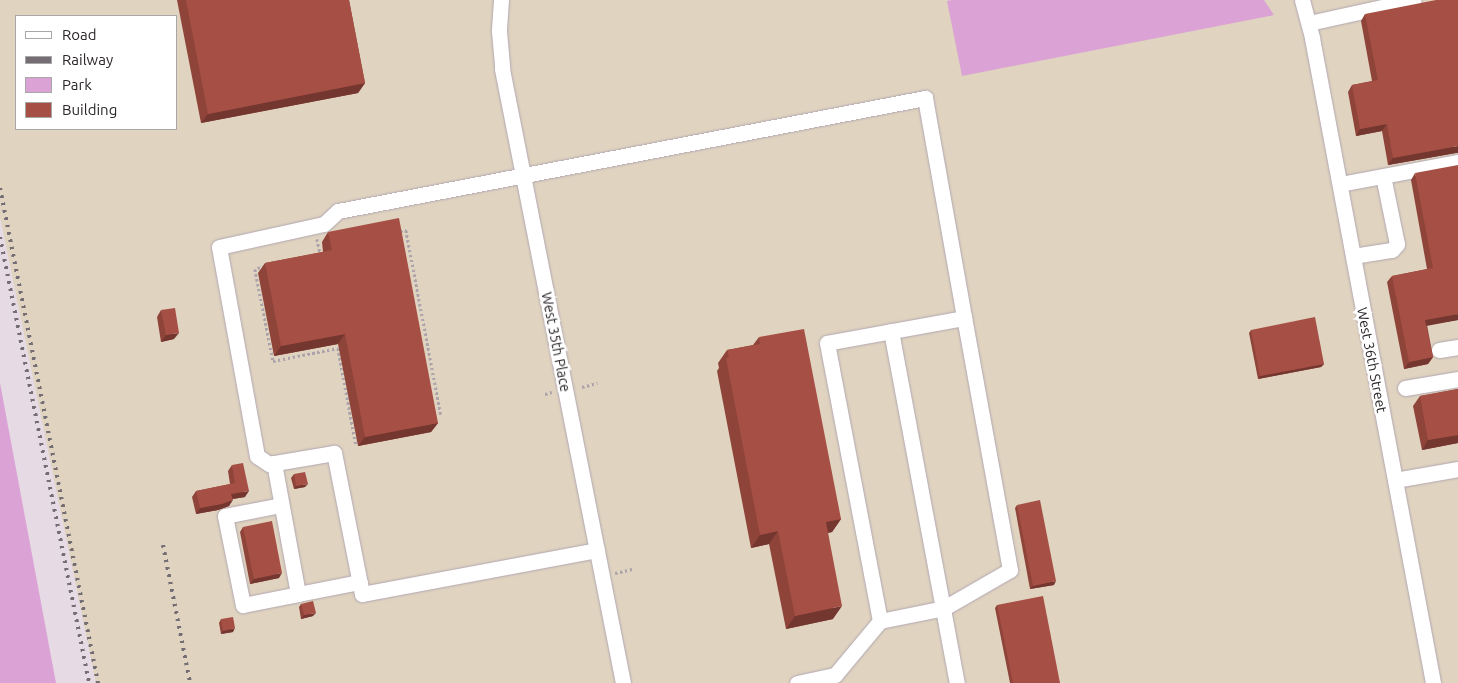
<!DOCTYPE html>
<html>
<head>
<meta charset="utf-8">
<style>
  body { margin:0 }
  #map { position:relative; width:1458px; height:683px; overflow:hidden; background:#e6dbe4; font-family:Ubuntu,sans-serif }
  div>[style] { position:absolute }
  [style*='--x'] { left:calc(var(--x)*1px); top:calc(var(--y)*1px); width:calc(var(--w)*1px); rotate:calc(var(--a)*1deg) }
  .industrial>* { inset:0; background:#e0d3c0 }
  .green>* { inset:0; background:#dba3d5 }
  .path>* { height:2.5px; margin-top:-1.25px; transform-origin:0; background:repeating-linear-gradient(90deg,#ada4ab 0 2.5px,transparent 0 5px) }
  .roads { filter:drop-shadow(0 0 1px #b1a7b0) drop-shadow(0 0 1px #b1a7b0) }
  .minor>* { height:15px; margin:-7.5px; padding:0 7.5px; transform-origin:7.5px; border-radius:7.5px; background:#fff }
  .rail>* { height:4px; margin-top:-2px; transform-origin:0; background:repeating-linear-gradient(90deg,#746d73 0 2.5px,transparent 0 7.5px) }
  .wall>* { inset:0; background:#8f443a }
  .shaded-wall>* { inset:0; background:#743730 }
  .building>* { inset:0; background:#a64f44 }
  span { translate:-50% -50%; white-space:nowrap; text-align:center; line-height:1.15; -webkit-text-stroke:5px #fff; paint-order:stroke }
  .street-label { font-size:14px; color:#292529 }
  .legend { position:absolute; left:15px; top:15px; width:162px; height:115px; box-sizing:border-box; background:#fff; border:1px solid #a9a8a9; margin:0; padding:6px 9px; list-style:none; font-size:15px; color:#292529 }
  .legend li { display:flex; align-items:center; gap:10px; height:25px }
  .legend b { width:25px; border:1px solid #a9a8a9 }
</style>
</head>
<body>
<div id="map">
  <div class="industrial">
    <div style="clip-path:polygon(evenodd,0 0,1458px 0,1458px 683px,96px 683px,0 217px,0 0,16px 16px,176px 16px,176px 129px,16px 129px,16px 16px)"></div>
  </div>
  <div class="green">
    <div style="clip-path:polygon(952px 0,1264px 0,1274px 15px,962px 76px,947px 1px)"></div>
    <div style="clip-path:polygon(0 383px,56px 683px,0 683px)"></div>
  </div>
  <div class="path">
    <div style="--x:400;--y:231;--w:6;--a:-9"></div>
    <div style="--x:406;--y:230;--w:188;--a:79.3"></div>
    <div style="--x:317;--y:239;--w:17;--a:77"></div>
    <div style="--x:265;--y:267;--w:10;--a:169"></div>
    <div style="--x:255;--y:269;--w:94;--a:78.9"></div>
    <div style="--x:273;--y:361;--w:66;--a:-11.3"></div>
    <div style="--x:338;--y:348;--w:99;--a:79.5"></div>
    <div style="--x:582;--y:387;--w:16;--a:-15"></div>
    <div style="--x:545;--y:394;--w:7;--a:-16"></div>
    <div style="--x:615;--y:573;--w:18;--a:-13"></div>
  </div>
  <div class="roads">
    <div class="minor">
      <div style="--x:501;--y:0;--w:31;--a:94"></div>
      <div style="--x:499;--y:31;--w:38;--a:85"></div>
      <div style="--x:502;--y:69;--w:626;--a:78.85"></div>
      <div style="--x:1302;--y:0;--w:39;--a:75"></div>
      <div style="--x:1312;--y:38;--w:656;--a:79.37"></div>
      <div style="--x:1309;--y:23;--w:107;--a:-12.4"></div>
      <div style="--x:1340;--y:184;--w:120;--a:-10.6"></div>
      <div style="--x:1353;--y:256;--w:39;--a:-9"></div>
      <div style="--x:1392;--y:250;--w:8;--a:-50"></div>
      <div style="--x:1397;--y:244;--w:69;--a:-101.6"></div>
      <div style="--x:891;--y:331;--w:358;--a:79.4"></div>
      <div style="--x:1439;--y:350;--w:19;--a:-9"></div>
      <div style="--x:1405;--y:388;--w:54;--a:-9.6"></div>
      <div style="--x:274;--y:463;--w:133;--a:79.6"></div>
      <div style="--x:298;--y:594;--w:63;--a:-11"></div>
      <div style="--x:1395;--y:480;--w:64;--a:-9.9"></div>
      <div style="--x:281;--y:505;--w:57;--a:168.9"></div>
      <div style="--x:225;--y:516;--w:91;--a:78.6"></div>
      <div style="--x:243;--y:605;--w:56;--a:-11.3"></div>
      <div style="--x:597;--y:550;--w:239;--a:169.4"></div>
      <div style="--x:362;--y:594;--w:144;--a:-101.2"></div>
      <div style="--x:334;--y:453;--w:66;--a:170.4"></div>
      <div style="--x:269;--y:464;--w:14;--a:-146"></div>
      <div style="--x:257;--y:456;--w:212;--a:-100.3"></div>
      <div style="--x:219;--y:247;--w:107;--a:-12.4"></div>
      <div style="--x:324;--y:224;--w:19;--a:-43"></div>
      <div style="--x:338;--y:211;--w:598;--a:-10.9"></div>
      <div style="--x:925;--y:98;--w:223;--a:79.9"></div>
      <div style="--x:964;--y:318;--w:139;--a:169.7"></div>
      <div style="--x:827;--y:343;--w:283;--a:79.2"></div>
      <div style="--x:880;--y:621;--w:65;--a:-11.5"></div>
      <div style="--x:944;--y:608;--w:76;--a:-29.9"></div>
      <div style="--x:1010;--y:570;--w:256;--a:-100.3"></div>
      <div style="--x:797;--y:683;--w:39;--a:-12"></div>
      <div style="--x:835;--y:675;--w:70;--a:-50.2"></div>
    </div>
  </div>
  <div class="rail">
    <div style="--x:0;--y:188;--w:505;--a:78.8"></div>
    <div style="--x:0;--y:237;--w:455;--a:78.7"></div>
    <div style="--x:163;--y:545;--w:141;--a:78.9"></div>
  </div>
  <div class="wall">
    <div style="clip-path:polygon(177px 0,349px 0,365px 83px,358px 93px,201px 123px)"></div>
    <div style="clip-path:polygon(1365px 14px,1456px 153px,1388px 165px,1382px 131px,1356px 136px,1348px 92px,1352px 85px,1372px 81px,1361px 21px)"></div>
    <div style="clip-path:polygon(1415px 173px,1458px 320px,1427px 325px,1433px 357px,1428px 364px,1404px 369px,1387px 282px,1392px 276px,1427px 269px,1411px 180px)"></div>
    <div style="clip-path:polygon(328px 232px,438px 423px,431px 432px,358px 446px,338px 344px,274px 356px,258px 273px,265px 263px,323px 252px,322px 242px)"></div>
    <div style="clip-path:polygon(161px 310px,174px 339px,161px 342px,157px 317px)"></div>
    <div style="clip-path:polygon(1251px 330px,1324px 364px,1321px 367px,1258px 379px,1249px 333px)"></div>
    <div style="clip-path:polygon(759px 337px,841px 519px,832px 532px,828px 533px,833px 619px,786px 629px,769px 544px,751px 548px,717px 371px,719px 368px,718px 363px,727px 350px,753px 345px)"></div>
    <div style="clip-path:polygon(1458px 389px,1458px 443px,1422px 450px,1413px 406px,1420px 396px)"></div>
    <div style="clip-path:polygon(232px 465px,245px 497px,232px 499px,229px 506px,218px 510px,196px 514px,192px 497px,196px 491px,230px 484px,228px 471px)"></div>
    <div style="clip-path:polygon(294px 474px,305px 487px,294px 489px,291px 478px)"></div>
    <div style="clip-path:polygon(1017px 505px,1054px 585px,1030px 589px,1015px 508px)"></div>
    <div style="clip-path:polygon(243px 527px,279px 578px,250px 584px,240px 532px)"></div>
    <div style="clip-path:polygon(301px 604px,313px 616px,301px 619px,299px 607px)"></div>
    <div style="clip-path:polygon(997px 605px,1060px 683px,1010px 683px,995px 608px)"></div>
    <div style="clip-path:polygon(221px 619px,233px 632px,221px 634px,219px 623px)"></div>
  </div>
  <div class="shaded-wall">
    <div style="clip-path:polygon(365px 83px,358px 93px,201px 123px,208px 114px)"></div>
    <div style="clip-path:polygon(1387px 124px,1382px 131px,1356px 136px,1360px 129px)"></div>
    <div style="clip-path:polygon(1458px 146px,1458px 153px,1456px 153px,1388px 165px,1393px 158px)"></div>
    <div style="clip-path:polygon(1458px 314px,1458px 320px,1421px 327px,1425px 320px)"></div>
    <div style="clip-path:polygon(179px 333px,174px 339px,161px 342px,166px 335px)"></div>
    <div style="clip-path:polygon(345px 334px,338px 344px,274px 356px,281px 346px)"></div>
    <div style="clip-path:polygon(1433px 357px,1428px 364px,1404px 369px,1409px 362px)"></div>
    <div style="clip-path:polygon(1324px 364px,1321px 367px,1258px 379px,1260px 376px)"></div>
    <div style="clip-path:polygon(438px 423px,431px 432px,358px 446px,365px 437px)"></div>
    <div style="clip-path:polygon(1458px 435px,1458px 443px,1422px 450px,1428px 440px)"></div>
    <div style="clip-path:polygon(308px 484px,305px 487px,294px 489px,296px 486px)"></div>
    <div style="clip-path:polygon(249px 491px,245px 497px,227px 500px,231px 494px)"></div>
    <div style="clip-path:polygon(233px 500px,229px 506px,218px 510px,196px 514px,200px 508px)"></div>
    <div style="clip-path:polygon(841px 519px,832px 532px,817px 535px,826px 522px)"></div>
    <div style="clip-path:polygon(778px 531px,769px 544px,751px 548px,760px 535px)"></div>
    <div style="clip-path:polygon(282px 573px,279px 578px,250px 584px,254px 579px)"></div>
    <div style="clip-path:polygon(1056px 581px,1054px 585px,1030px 589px,1033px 586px)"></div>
    <div style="clip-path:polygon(842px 606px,833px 619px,786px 629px,795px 616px)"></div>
    <div style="clip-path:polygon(316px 613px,313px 616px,301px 619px,304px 615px)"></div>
    <div style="clip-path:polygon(235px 628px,233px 632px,221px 634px,223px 631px)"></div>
  </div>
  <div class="building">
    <div style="clip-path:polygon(186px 0,349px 0,365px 83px,208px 114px)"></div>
    <div style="clip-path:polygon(1436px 0,1458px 0,1458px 146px,1393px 158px,1387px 124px,1360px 129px,1352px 85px,1378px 80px,1365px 14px)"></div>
    <div style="clip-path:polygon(1458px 165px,1458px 314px,1425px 320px,1433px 357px,1409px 362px,1392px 276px,1433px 268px,1415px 173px)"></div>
    <div style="clip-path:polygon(399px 218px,438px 423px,365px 437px,345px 334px,281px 346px,265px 263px,332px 250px,328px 232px)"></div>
    <div style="clip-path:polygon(175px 308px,179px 333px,166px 335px,161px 310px)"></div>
    <div style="clip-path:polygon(1315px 317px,1324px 364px,1260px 376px,1251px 330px)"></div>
    <div style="clip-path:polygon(804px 329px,841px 519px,826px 522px,842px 606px,795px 616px,778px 531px,760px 535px,726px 358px,729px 358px,727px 350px,760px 344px,759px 337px)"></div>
    <div style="clip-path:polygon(1458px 389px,1458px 435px,1428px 440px,1420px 396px)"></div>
    <div style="clip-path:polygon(243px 463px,249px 491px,231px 494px,233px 500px,222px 504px,200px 508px,196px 491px,235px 483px,232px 465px)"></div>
    <div style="clip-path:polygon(305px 472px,308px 484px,296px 486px,294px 474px)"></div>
    <div style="clip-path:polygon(1040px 500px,1056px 581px,1033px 586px,1017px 505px)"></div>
    <div style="clip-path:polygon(272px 521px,282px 573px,254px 579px,243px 527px)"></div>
    <div style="clip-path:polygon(1043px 596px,1060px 683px,1013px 683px,997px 605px)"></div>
    <div style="clip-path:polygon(313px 601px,316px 613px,304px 615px,301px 604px)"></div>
    <div style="clip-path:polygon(233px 617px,235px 628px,223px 631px,221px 619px)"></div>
  </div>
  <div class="street-label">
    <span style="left:556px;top:342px;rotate:79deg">West 35th Place</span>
    <span style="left:1372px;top:360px;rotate:79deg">West 36th Street</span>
  </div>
  <ul class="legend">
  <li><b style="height:6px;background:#fff"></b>Road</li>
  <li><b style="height:6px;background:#746d73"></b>Railway</li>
  <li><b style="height:14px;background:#dba3d5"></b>Park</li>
  <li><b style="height:14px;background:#a64f44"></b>Building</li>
  </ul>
</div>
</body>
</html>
